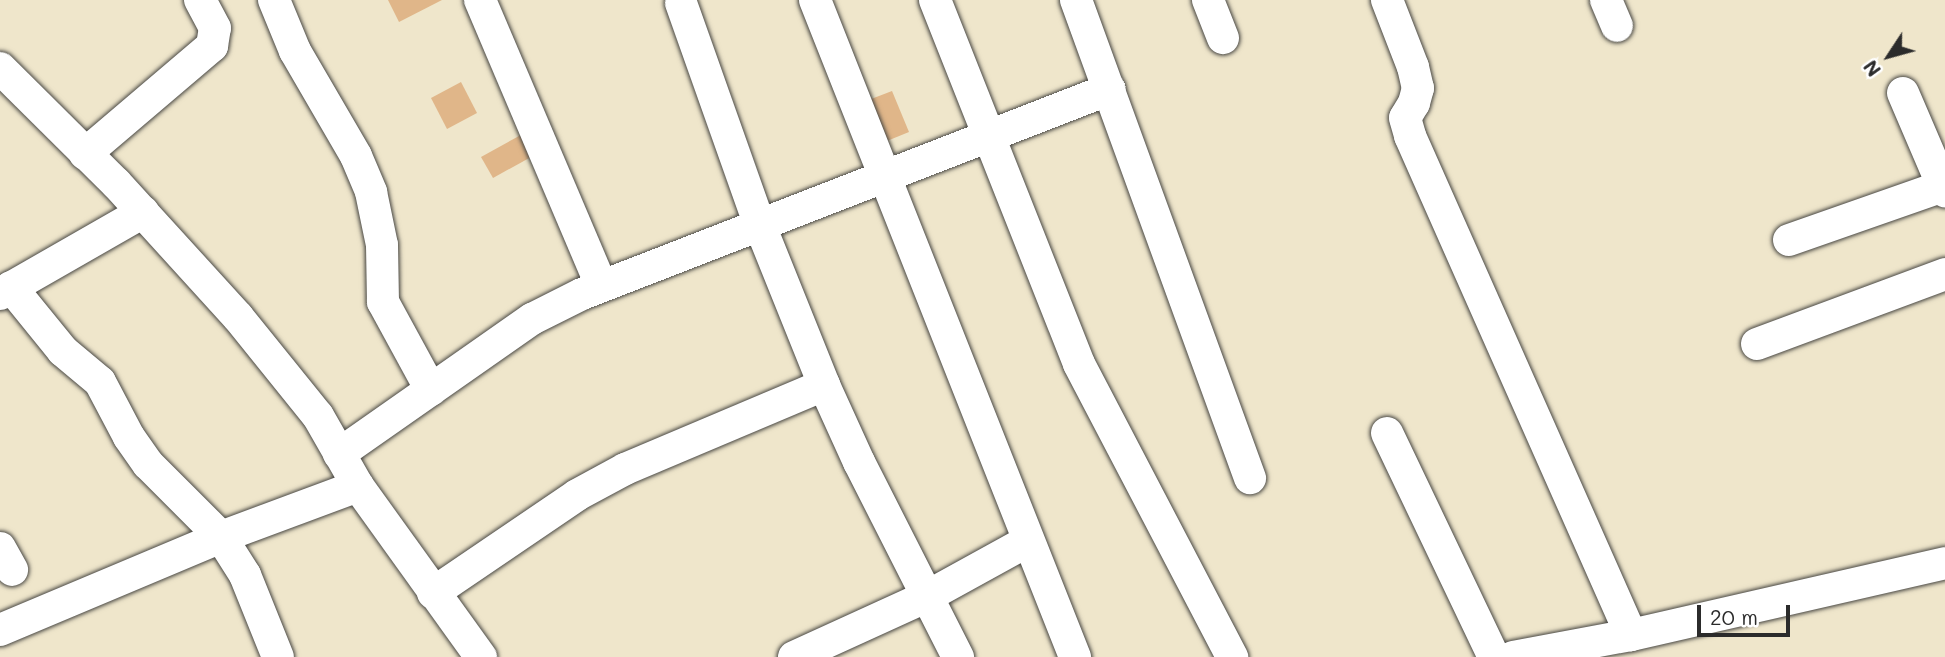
<!DOCTYPE html>
<html>
<head>
<meta charset="utf-8">
<style>
  body { margin:0 }
  #map { position:relative; width:1945px; height:657px; overflow:hidden; background:#efe6cb; font-family:Mali,sans-serif }
  div>[style] { position:absolute }
  [style*='--x'] { left:calc(var(--x)*1px); top:calc(var(--y)*1px); width:calc(var(--w)*1px); rotate:calc(var(--a)*1deg) }
  .building>* { inset:0; background:#e0b689 }
  .roads { filter:drop-shadow(0 0 2px #484743) drop-shadow(0 0 2px #484743) }
  .minor>* { height:32px; margin:-16px; padding:0 16px; transform-origin:16px; border-radius:16px; background:#fff }
  span { translate:-50% -50%; white-space:nowrap; text-align:center; line-height:1.15; -webkit-text-stroke:6px #fff; paint-order:stroke }
  .north { position:absolute; left:1854px; top:21px; width:70px; height:70px; -webkit-text-stroke:5px #fff; paint-order:stroke; rotate:234deg; font-size:19px; font-weight:700; line-height:28px; text-align:center; color:#2b2b2b }
  .north::after { content:''; display:block; margin:auto; width:24px; height:32px; background:#2b2b2b; clip-path:polygon(50% 0,100% 100%,50% 72%,0 100%) }
  .scale { position:absolute; left:1697px; top:605px; width:93px; height:32px; box-sizing:border-box; border:4px solid #2b2b2b; border-top:0; padding-left:9px; font-size:21px; line-height:24px; white-space:nowrap; color:#2b2b2b; -webkit-text-stroke:5px #fff; paint-order:stroke }
</style>
</head>
<body>
<div id="map">
  <div class="building">
    <div style="clip-path:polygon(388px 0,442px 0,399px 22px)"></div>
    <div style="clip-path:polygon(461px 82px,477px 113px,447px 129px,431px 98px)"></div>
    <div style="clip-path:polygon(892px 91px,909px 132px,882px 143px,866px 101px)"></div>
    <div style="clip-path:polygon(539px 125px,551px 146px,493px 178px,481px 157px)"></div>
  </div>
  <div class="roads">
    <div class="minor">
      <div style="--x:274;--y:0;--w:55;--a:67.6"></div>
      <div style="--x:295;--y:51;--w:121;--a:59.8"></div>
      <div style="--x:356;--y:156;--w:39;--a:67"></div>
      <div style="--x:371;--y:192;--w:54;--a:78.3"></div>
      <div style="--x:382;--y:245;--w:57;--a:89"></div>
      <div style="--x:383;--y:302;--w:100;--a:61.4"></div>
      <div style="--x:480;--y:0;--w:310;--a:67"></div>
      <div style="--x:815;--y:0;--w:707;--a:68.41"></div>
      <div style="--x:935;--y:0;--w:391;--a:68.4"></div>
      <div style="--x:1079;--y:364;--w:331;--a:62.4"></div>
      <div style="--x:1076;--y:0;--w:509;--a:70"></div>
      <div style="--x:1208;--y:0;--w:41;--a:68.5"></div>
      <div style="--x:1387;--y:0;--w:72;--a:68.8"></div>
      <div style="--x:1413;--y:67;--w:22;--a:77"></div>
      <div style="--x:1418;--y:88;--w:16;--a:105"></div>
      <div style="--x:1414;--y:103;--w:17;--a:121"></div>
      <div style="--x:1405;--y:118;--w:19;--a:74"></div>
      <div style="--x:1410;--y:136;--w:546;--a:66.11"></div>
      <div style="--x:1606;--y:0;--w:28;--a:67"></div>
      <div style="--x:681;--y:3;--w:233;--a:70.5"></div>
      <div style="--x:759;--y:223;--w:175;--a:68.1"></div>
      <div style="--x:824;--y:385;--w:85;--a:65.6"></div>
      <div style="--x:859;--y:462;--w:219;--a:63.1"></div>
      <div style="--x:0;--y:68;--w:163;--a:44.8"></div>
      <div style="--x:116;--y:183;--w:181;--a:47.7"></div>
      <div style="--x:238;--y:317;--w:127;--a:51.1"></div>
      <div style="--x:318;--y:416;--w:81;--a:60.3"></div>
      <div style="--x:358;--y:486;--w:211;--a:54.3"></div>
      <div style="--x:1903;--y:93;--w:107;--a:66.8"></div>
      <div style="--x:85;--y:154;--w:167;--a:-40.4"></div>
      <div style="--x:212;--y:46;--w:18;--a:-81"></div>
      <div style="--x:215;--y:28;--w:32;--a:-118"></div>
      <div style="--x:1789;--y:240;--w:163;--a:-19.3"></div>
      <div style="--x:11;--y:287;--w:82;--a:50.9"></div>
      <div style="--x:63;--y:351;--w:48;--a:40"></div>
      <div style="--x:100;--y:382;--w:62;--a:62.2"></div>
      <div style="--x:129;--y:437;--w:33;--a:55"></div>
      <div style="--x:148;--y:464;--w:103;--a:45"></div>
      <div style="--x:221;--y:537;--w:45;--a:57.7"></div>
      <div style="--x:245;--y:575;--w:88;--a:68.1"></div>
      <div style="--x:0;--y:294;--w:165;--a:-29.8"></div>
      <div style="--x:1757;--y:344;--w:201;--a:-20.4"></div>
      <div style="--x:1387;--y:433;--w:248;--a:64.5"></div>
      <div style="--x:339;--y:454;--w:236;--a:-35"></div>
      <div style="--x:532;--y:319;--w:56;--a:-26.6"></div>
      <div style="--x:582;--y:294;--w:566;--a:-21.22"></div>
      <div style="--x:0;--y:548;--w:25;--a:61"></div>
      <div style="--x:433;--y:593;--w:174;--a:-34.2"></div>
      <div style="--x:577;--y:495;--w:55;--a:-28.4"></div>
      <div style="--x:625;--y:469;--w:216;--a:-22.9"></div>
      <div style="--x:0;--y:630;--w:240;--a:-22.8"></div>
      <div style="--x:221;--y:537;--w:146;--a:-20.4"></div>
      <div style="--x:794;--y:657;--w:147;--a:-24.5"></div>
      <div style="--x:928;--y:596;--w:114;--a:-28.8"></div>
      <div style="--x:1513;--y:657;--w:120;--a:-10.6"></div>
      <div style="--x:1631;--y:635;--w:322;--a:-12.9"></div>
    </div>
  </div>
  <div class="north">N</div>
  <div class="scale">20 m</div>
</div>
</body>
</html>
